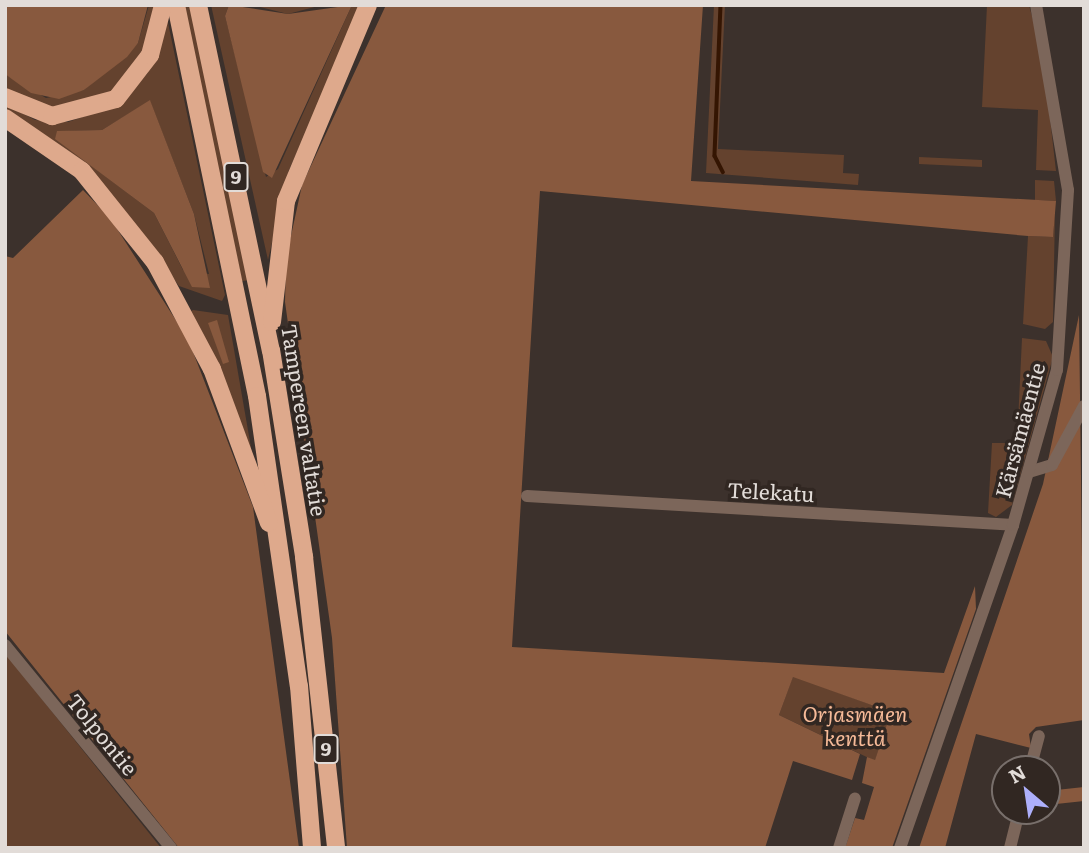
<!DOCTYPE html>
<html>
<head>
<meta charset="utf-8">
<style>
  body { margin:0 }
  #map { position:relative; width:1089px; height:853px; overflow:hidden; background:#3c312c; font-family:Literata,serif }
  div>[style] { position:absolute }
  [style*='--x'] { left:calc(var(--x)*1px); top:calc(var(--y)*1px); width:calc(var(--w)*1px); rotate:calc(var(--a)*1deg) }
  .green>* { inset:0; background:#64422e }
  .forest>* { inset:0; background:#88593e }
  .stream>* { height:3.5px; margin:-1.75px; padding:0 1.75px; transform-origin:1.75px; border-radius:1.75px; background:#341502 }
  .minor>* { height:12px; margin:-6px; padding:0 6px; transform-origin:6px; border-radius:6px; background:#7c665a }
  .highway>* { height:18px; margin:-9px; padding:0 9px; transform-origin:9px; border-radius:9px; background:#dea98c }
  span { translate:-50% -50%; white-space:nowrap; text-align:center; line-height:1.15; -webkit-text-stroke:7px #312722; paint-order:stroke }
  .shield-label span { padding:2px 5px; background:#312722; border:2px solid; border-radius:5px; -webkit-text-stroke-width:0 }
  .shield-label { font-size:19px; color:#e2dcd8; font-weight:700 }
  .street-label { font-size:21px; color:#e2dcd8 }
  .park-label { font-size:21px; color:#f6ba98; font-style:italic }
  .frame { position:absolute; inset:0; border:7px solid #e2dcd8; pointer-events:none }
  .north { position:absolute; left:991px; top:755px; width:70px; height:70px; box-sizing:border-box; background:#312722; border:2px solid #786f6b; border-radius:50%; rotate:331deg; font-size:19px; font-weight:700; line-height:28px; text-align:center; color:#e2dcd8 }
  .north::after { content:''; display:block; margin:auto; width:24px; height:32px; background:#adaffb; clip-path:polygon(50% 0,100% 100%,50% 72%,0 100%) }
</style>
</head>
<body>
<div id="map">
  <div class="green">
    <div style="clip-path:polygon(149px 5px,157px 5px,156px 16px,137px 68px,107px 95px,55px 111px,5px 89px,5px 74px,46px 98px,84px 90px,138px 43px)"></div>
    <div style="clip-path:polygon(183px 5px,191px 5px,250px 280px,242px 281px)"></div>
    <div style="clip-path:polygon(211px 5px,229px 5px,225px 16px,266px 177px,278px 169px,352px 5px,362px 5px,289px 170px,268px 260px)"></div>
    <div style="clip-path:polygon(252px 5px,322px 5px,288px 14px)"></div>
    <div style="clip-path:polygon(714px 5px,725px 5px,718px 149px,844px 155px,843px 173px,859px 174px,858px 185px,706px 173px)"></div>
    <div style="clip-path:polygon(987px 5px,1029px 5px,1043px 57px,1056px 171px,1036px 170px,1038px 110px,982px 107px)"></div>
    <div style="clip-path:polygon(evenodd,167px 18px,225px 295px,222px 301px,179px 286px,132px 220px,5px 113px,5px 104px,35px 120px,68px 122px,111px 107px,147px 74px,167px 18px,150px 101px,194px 214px,209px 274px,183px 270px,154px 213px,56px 139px,68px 131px,102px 130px,150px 101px)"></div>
    <div style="clip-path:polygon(919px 157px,982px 160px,982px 167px,919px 164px)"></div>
    <div style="clip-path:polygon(1035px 180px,1054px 181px,1056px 201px,1035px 200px)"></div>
    <div style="clip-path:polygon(1055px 211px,1053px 322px,1045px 329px,1023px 324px,1028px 236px,1053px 237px)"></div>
    <div style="clip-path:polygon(193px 310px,228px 315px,254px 465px,191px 311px)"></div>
    <div style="clip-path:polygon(1022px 338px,1046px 341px,1053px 357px,1012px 505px,996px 517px,988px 513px,992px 443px,1017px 443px)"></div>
    <div style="clip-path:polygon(5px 653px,161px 848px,5px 848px)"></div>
    <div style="clip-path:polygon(793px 676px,891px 712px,875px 761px,779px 715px)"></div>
  </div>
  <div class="forest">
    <div style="clip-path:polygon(5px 5px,148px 5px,138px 43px,127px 57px,84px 90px,59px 99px,31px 93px,5px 74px)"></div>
    <div style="clip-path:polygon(229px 5px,288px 14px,352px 5px,272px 178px,263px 172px,225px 16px)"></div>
    <div style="clip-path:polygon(386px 5px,703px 5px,691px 181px,1056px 201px,1053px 237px,1028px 236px,540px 191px,512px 647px,944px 673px,975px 586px,976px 609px,892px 848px,845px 848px,855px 818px,864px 820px,874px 787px,862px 783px,867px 757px,875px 760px,891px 712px,793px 677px,779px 715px,860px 754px,852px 780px,793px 761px,765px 848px,347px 848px,332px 638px,285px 302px,286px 259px,302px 185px)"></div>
    <div style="clip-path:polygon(150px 100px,194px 214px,210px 288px,192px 287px,154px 213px,55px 139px,57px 131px,102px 130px)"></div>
    <div style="clip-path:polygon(83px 190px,110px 218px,188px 339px,253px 507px,299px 848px,179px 848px,5px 631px,5px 256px,13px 258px)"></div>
    <div style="clip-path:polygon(1079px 315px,1084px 720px,1036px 727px,1029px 734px,1031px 748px,976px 734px,945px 848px,919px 848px,1043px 484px)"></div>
    <div style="clip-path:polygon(217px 320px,229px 362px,223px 364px,208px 323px)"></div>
    <div style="clip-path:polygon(1084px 787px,1084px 801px,1047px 805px,1047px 791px)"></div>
  </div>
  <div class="stream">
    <div style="--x:721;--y:5;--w:151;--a:92.3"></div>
    <div style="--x:715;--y:156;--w:18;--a:63"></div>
  </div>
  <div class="minor">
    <div style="--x:1029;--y:472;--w:24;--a:-17"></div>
    <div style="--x:1052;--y:465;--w:67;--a:-61.5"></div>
    <div style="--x:527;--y:496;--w:487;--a:3.4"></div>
    <div style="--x:5;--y:645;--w:262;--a:50.7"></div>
    <div style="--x:1030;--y:769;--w:34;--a:-75"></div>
    <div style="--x:839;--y:848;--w:52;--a:-72.3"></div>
    <div style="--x:900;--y:848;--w:342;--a:-70.7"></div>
    <div style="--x:1013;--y:525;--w:161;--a:-74.2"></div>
    <div style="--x:1057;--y:370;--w:180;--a:-86.5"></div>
    <div style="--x:1068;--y:190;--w:188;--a:-99.8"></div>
    <div style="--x:1010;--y:848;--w:38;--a:-76"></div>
  </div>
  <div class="highway">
    <div style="--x:176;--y:5;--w:399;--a:78.3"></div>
    <div style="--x:257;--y:396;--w:293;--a:81.8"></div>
    <div style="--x:299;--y:686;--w:163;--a:85.4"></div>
    <div style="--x:198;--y:5;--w:353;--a:78.1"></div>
    <div style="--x:271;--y:350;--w:210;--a:80.9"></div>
    <div style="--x:304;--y:557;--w:293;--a:83.7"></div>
    <div style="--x:5;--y:97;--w:51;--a:22"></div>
    <div style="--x:52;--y:116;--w:66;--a:-14.9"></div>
    <div style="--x:116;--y:99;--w:56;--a:-52.3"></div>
    <div style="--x:150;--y:55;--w:52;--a:-75.4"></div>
    <div style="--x:5;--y:118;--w:93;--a:34.5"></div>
    <div style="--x:82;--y:171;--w:117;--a:51.3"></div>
    <div style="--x:155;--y:262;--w:121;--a:62"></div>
    <div style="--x:212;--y:369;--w:164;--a:69.7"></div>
    <div style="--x:272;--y:322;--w:122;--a:-83.4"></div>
    <div style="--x:286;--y:201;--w:212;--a:-67.3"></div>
  </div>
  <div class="shield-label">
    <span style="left:236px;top:177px">9</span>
    <span style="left:326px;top:749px">9</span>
  </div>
  <div class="street-label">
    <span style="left:305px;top:420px;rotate:81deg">Tampereen valtatie</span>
    <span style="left:1019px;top:430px;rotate:-75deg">Kärsämäentie</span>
    <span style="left:771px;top:491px;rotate:3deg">Telekatu</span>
    <span style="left:103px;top:734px;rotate:51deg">Tolpontie</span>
  </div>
  <div class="park-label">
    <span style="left:855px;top:725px">Orjasmäen<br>kenttä</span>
  </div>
  <div class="frame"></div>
  <div class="north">N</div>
</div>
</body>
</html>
